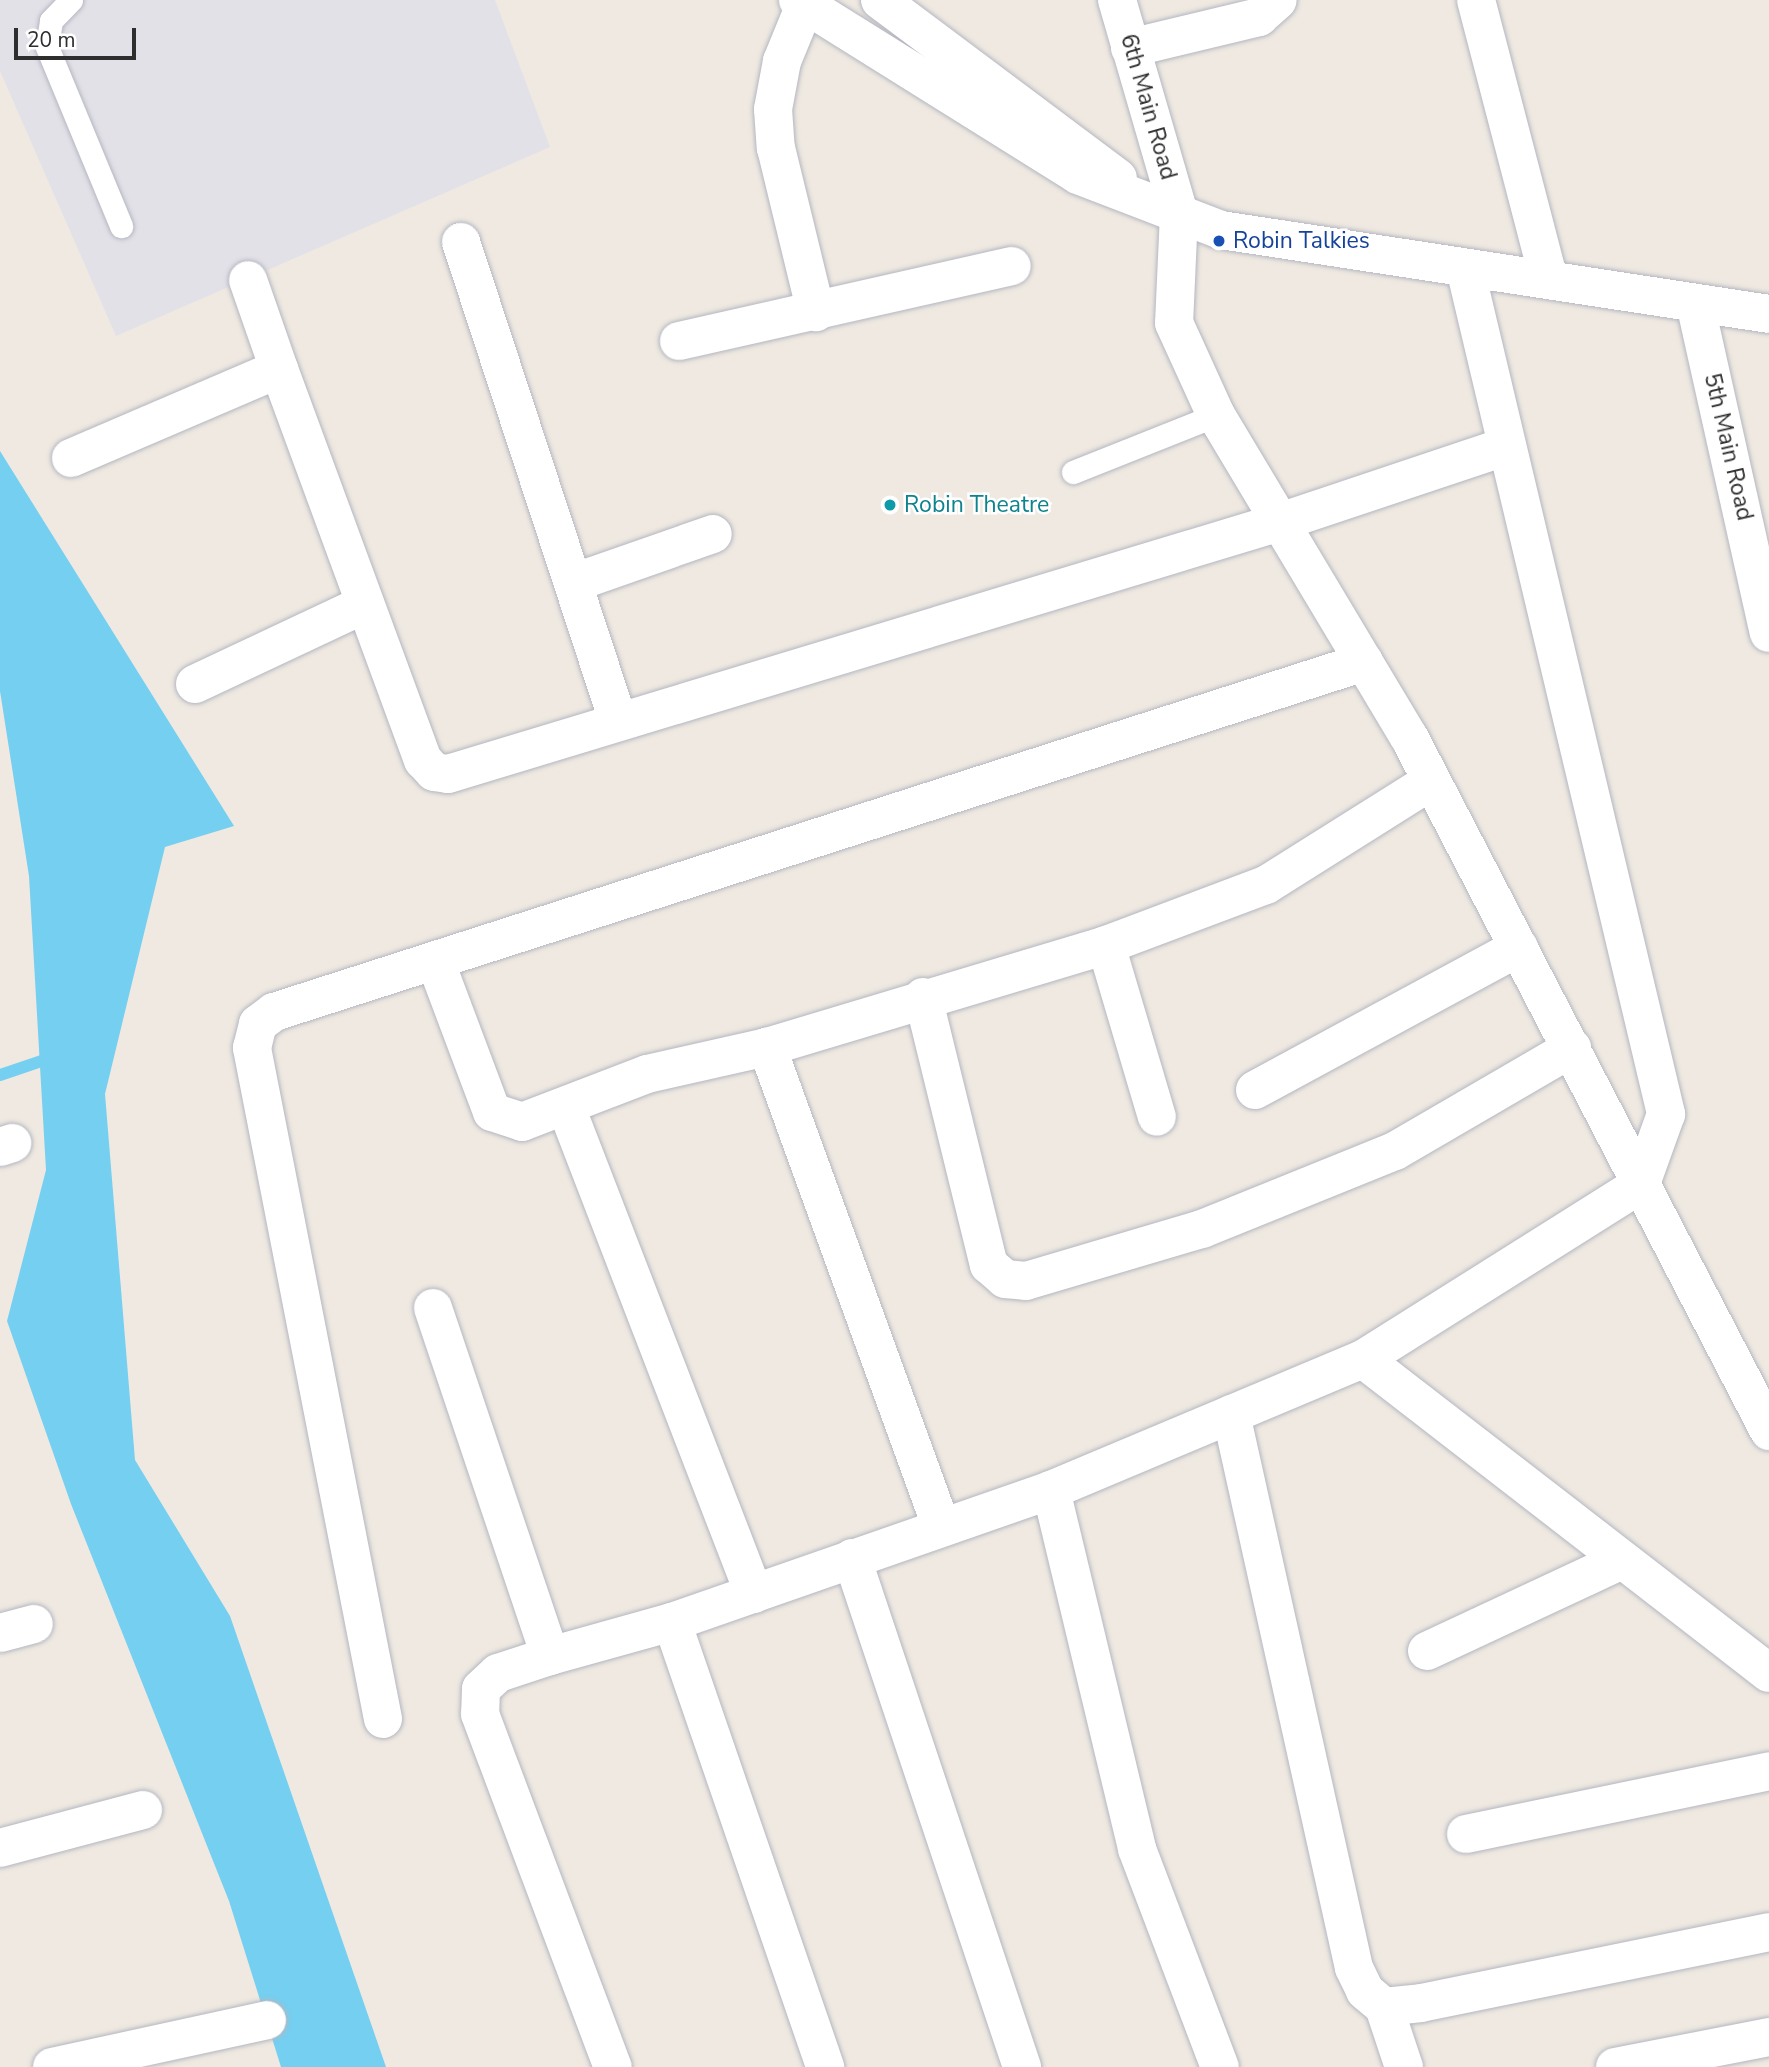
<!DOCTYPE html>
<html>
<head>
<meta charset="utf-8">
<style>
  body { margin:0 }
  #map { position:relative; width:1769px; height:2067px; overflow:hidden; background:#efe9e1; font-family:"Nunito Sans",sans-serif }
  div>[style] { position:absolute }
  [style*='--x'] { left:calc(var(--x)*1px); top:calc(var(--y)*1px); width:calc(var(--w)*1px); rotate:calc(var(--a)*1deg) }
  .industrial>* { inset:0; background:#e3e1e8 }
  .water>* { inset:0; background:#75cff0 }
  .stream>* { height:12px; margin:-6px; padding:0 6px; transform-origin:6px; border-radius:6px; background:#75cff0 }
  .roads { filter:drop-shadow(0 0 2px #b4b7c1) drop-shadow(0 0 2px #b4b7c1) }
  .lane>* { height:23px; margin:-11.5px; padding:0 11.5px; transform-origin:11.5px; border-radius:11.5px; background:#fff }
  .street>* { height:38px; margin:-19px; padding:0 19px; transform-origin:19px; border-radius:19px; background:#fff }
  .secondary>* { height:38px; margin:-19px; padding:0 19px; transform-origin:19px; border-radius:19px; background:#fff }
  .dots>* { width:19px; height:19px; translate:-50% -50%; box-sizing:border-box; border:4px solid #fff; border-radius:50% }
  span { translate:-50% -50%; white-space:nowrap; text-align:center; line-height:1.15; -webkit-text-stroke:5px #fff; paint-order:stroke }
  .street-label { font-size:23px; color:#2e2e2e }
  .transit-label { font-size:23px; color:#164399 }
  .left { translate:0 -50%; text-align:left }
  .culture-label { font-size:23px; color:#0d838f }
  .scale { position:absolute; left:14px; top:28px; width:122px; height:32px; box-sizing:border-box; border:4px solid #2e2e2e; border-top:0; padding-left:9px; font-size:21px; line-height:24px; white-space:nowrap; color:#2e2e2e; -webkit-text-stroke:5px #fff; paint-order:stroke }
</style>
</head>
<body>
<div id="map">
  <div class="industrial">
    <div style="clip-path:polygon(0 0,495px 0,550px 147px,116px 336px,0 71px)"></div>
  </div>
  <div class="water">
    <div style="clip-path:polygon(0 451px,234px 826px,165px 847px,105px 1094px,135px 1460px,230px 1616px,386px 2067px,281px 2067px,229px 1901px,71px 1504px,7px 1321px,46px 1170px,29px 876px,0 691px)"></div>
  </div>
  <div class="stream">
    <div style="--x:0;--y:1075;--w:59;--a:-18.7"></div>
  </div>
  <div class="roads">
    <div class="lane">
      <div style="--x:71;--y:0;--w:29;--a:134"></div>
      <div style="--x:51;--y:21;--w:26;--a:99"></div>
      <div style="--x:47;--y:47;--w:194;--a:67.5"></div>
      <div style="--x:1073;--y:472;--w:154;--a:-21.7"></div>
    </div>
    <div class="street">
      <div style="--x:1476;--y:0;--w:289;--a:75.4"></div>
      <div style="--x:805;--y:5;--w:61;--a:112.3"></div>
      <div style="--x:782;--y:61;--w:49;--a:100.6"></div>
      <div style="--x:773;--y:109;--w:39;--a:86"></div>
      <div style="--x:776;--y:148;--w:169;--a:76.3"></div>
      <div style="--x:1130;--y:48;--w:133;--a:-13.5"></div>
      <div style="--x:1259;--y:17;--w:25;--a:-42"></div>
      <div style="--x:461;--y:242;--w:504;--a:71.85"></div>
      <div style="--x:1465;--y:268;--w:870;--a:76.63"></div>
      <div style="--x:1666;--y:1114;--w:74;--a:109.7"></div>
      <div style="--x:1641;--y:1184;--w:328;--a:147.8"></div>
      <div style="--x:1363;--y:1359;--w:513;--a:37.72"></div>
      <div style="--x:1695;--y:303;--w:338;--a:77.4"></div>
      <div style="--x:679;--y:341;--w:341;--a:-12.7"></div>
      <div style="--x:279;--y:369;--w:417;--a:69.8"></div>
      <div style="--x:423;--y:760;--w:16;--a:47"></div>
      <div style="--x:434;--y:772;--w:14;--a:8"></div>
      <div style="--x:448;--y:774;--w:869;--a:-16.85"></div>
      <div style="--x:1280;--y:522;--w:239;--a:-18.5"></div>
      <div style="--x:71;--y:458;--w:226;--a:-23.2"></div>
      <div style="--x:279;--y:369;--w:94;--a:-109.2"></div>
      <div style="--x:573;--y:583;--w:148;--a:-19.3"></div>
      <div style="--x:195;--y:684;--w:188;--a:-25.2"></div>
      <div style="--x:1106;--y:945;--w:179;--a:73.5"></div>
      <div style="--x:436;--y:963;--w:159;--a:69.4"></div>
      <div style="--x:492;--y:1112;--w:32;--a:18"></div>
      <div style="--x:522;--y:1122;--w:134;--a:-21"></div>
      <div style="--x:647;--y:1074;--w:123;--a:-12.7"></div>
      <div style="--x:923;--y:997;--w:276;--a:76.2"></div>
      <div style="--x:989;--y:1265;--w:21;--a:41"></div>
      <div style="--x:1005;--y:1279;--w:21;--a:5"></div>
      <div style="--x:1026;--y:1281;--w:184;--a:-16.5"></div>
      <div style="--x:1202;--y:1229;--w:208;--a:-22"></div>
      <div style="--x:1395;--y:1151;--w:205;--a:-30.2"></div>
      <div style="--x:1255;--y:1090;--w:300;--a:-28.4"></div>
      <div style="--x:566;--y:1107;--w:522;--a:68.89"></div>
      <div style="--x:0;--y:1147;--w:13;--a:-18"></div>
      <div style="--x:433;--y:1308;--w:367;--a:71.4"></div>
      <div style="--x:550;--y:1656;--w:127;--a:-15.6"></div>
      <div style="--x:672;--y:1622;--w:401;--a:-19.2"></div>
      <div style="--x:1051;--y:1490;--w:338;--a:-22.8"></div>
      <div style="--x:1231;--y:1414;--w:567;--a:77.48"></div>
      <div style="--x:1354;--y:1968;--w:25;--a:64"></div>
      <div style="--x:1365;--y:1991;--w:25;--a:40"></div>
      <div style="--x:1384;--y:2007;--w:37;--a:-6"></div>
      <div style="--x:1421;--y:2003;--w:355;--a:-11.5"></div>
      <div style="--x:1051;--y:1490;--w:369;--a:76.5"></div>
      <div style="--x:1137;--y:1849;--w:233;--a:69.2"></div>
      <div style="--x:941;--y:1526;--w:510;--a:-109.96"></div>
      <div style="--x:767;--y:1047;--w:354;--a:-16.7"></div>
      <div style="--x:1106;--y:945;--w:171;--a:-20.6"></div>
      <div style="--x:1266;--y:885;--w:195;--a:-32.2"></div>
      <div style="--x:852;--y:1558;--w:537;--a:71.53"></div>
      <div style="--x:672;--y:1622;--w:471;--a:71"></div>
      <div style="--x:0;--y:1633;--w:35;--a:-15"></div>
      <div style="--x:1427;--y:1651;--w:215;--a:-25"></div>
      <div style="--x:550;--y:1656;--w:55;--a:161.9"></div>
      <div style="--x:498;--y:1673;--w:23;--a:137"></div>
      <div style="--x:481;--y:1689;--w:25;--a:92"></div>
      <div style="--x:480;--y:1714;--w:377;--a:69.4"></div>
      <div style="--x:383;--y:1719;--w:684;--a:-101.05"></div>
      <div style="--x:252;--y:1048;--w:25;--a:-76"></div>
      <div style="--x:258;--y:1024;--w:20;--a:-37"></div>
      <div style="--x:274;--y:1012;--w:1145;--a:-17.8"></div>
      <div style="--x:1466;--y:1834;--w:309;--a:-11.7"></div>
      <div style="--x:0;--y:1848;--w:148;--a:-14.9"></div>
      <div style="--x:1384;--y:2007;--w:63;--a:71.6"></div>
      <div style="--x:52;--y:2067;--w:220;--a:-12.3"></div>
      <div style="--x:1615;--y:2067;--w:157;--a:-11"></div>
    </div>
    <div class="secondary">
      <div style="--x:798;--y:0;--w:330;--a:32"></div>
      <div style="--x:1078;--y:175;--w:153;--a:21"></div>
      <div style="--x:1221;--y:230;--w:554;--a:8.71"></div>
      <div style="--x:880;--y:0;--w:297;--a:36.8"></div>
      <div style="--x:1117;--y:0;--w:223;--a:73.8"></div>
      <div style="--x:1179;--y:214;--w:109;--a:92.6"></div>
      <div style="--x:1174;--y:323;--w:101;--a:65.5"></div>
      <div style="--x:1216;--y:415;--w:375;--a:59.1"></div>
      <div style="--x:1409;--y:737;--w:782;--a:62.58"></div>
    </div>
  </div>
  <div class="dots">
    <div style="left:1219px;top:241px;background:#1a4fb4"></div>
    <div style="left:890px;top:505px;background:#0f9aa8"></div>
  </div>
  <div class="street-label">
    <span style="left:1148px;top:107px;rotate:74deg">6th Main Road</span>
    <span style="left:1728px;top:447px;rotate:77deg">5th Main Road</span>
  </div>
  <div class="transit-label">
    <span class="left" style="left:1233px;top:241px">Robin Talkies</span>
  </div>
  <div class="culture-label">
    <span class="left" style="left:904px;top:505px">Robin Theatre</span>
  </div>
  <div class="scale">20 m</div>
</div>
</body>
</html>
